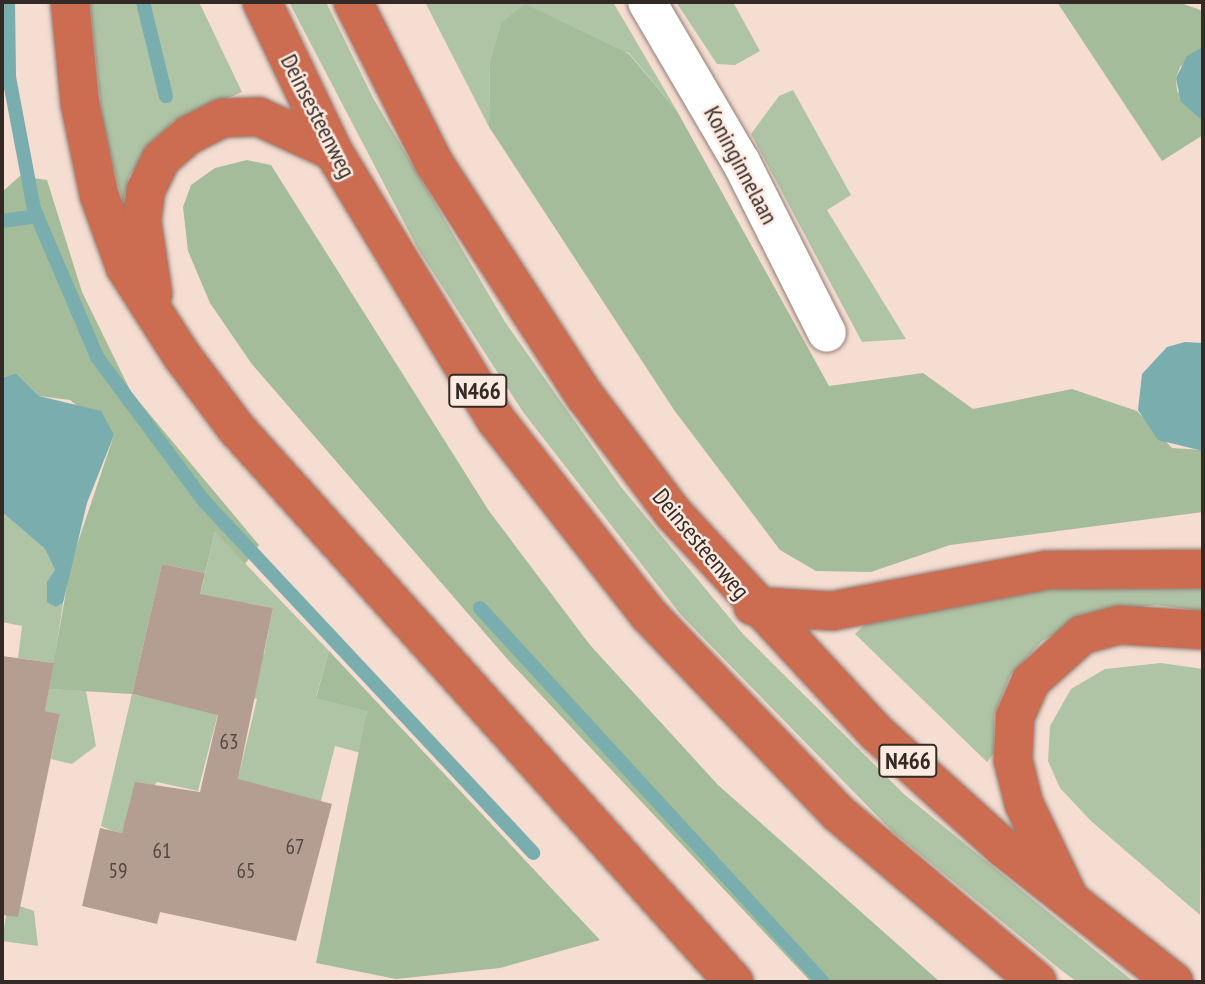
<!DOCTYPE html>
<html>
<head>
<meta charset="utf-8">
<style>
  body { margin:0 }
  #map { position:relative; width:1205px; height:984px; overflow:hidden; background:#f5ddd2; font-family:"PT Sans Narrow",sans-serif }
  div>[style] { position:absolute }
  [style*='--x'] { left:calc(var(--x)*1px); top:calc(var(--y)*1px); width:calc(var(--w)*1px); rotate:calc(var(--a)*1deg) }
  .green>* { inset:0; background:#afc4a5 }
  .forest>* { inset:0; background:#a4bc99 }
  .water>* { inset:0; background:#79adae }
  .stream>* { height:14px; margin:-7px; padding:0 7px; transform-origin:7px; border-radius:7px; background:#79adae }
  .building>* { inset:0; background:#b49e92 }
  .roads { filter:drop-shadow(0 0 2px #927c72) drop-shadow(0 0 2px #927c72) }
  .street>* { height:38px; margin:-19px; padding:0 19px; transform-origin:19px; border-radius:19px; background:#fff }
  .highway>* { height:38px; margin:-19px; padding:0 19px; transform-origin:19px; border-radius:19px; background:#cc6c50 }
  span { translate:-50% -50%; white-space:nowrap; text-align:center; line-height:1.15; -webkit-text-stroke:5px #ffebe2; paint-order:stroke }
  .number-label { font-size:21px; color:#534741 }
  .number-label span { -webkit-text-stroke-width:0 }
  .shield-label span { padding:2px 5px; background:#ffebe2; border:2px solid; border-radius:5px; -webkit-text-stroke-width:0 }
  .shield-label { font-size:23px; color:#332a26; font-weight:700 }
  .street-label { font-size:24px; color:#332a26 }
  .frame { position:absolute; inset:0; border:4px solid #332a26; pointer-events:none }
</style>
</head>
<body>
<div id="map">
  <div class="green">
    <div style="clip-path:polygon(90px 2px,199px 2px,242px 92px,172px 122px,129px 176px,123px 203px,103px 128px)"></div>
    <div style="clip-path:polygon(289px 2px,326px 2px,373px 98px,505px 322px,621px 487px,743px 634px,905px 795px,1134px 982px,1077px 982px,1061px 970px,893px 832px,681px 615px,523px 412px,418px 249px)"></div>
    <div style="clip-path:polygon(425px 2px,613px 2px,677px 111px,629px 53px,501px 23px,490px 60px,489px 127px)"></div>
    <div style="clip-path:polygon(676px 2px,733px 2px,760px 51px,735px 65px,717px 64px)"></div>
    <div style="clip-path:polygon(793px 90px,851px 195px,827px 210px,906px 339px,862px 342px,751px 134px,779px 96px)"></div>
    <div style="clip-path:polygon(2px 512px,45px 549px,55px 570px,56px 607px,63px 603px,54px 663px,18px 658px,22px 626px,2px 622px)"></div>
    <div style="clip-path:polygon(evenodd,215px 532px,329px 651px,316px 697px,367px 710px,361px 753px,335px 746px,321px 801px,234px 795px,257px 699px,224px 690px,198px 791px,157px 782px,122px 833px,110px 830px,101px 826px,132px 694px,174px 704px,215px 532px,247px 603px,273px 608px,264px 654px,238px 649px,247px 603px)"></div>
    <div style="clip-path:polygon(1203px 581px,1203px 611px,1156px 605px,1091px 613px,1042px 641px,1010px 676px,994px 715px,994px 753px,987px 762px,855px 634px,865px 624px,1074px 584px)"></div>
    <div style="clip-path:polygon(1161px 663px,1203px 669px,1200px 915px,1091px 821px,1060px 788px,1048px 761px,1050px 726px,1071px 689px,1105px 669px)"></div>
    <div style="clip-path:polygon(49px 689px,86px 691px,96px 746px,72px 764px,51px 759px,60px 714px,45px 711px)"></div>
    <div style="clip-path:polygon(8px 902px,34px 911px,38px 946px,2px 941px)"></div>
  </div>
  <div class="forest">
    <div style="clip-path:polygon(1057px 2px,1178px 2px,1203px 11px,1203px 47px,1180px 67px,1176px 78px,1177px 91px,1203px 121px,1203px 135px,1162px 161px)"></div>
    <div style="clip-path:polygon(525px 4px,629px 54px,677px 111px,829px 386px,923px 373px,973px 409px,1072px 389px,1137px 411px,1172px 448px,1203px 450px,1203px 512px,950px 545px,871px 572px,816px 571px,780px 550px,674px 410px,489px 127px,490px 60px,501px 23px)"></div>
    <div style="clip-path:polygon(247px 160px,271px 165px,489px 511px,590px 645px,718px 785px,940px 982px,811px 982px,509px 661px,251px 363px,210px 303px,188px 251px,183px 207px,191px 185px,215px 168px)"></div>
    <div style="clip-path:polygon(20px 176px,47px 180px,82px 292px,131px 392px,259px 545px,245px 564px,215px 532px,205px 573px,162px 564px,132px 694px,49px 689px,71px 563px,114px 435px,70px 400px,39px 396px,16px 373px,2px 378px,2px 192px)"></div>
    <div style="clip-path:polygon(329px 651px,600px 940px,500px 968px,396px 979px,316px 963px,367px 711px,316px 698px)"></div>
  </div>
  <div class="water">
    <div style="clip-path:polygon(1203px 47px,1203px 121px,1181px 102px,1176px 78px,1187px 56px)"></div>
    <div style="clip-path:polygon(1185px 342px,1203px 343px,1203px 451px,1158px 440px,1138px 410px,1142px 374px,1167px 347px)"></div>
    <div style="clip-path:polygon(16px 373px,39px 396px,101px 411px,114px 435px,87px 503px,63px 603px,56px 607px,47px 602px,47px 582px,55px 570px,45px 549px,2px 512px,2px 378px)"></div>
  </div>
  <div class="stream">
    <div style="--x:8;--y:2;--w:75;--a:89.2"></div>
    <div style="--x:9;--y:77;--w:134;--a:79.3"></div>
    <div style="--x:34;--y:209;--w:161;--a:66.9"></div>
    <div style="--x:97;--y:357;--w:179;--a:53.4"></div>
    <div style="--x:204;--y:501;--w:482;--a:46.9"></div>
    <div style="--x:143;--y:2;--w:97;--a:76.3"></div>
    <div style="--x:2;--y:221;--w:36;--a:-8"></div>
    <div style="--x:480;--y:608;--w:507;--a:47.48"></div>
  </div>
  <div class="building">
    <div style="clip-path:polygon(162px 564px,205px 573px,200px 594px,273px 608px,238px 779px,332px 804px,296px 941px,160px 912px,157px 924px,82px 906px,100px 828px,122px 833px,135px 782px,200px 792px,218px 715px,132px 694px)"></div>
    <div style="clip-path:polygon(2px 656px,54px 663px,45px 711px,60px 714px,18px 917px,2px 915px)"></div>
  </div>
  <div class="roads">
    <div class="street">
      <div style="--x:647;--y:2;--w:186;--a:59.6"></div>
      <div style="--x:741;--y:162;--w:191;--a:63.3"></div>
    </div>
    <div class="highway">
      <div style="--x:70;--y:2;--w:102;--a:84.4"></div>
      <div style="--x:80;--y:104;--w:93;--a:78.2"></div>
      <div style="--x:99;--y:195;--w:77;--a:70.1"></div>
      <div style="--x:125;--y:267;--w:106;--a:57.4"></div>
      <div style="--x:182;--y:356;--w:90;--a:53.1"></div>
      <div style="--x:236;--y:428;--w:745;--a:48.05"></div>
      <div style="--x:262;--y:2;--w:165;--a:64.5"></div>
      <div style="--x:333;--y:151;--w:315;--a:58.8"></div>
      <div style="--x:496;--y:420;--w:246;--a:51.9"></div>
      <div style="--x:648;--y:614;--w:275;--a:46.3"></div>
      <div style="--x:838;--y:813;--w:261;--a:40.3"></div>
      <div style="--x:353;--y:2;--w:180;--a:63.3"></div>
      <div style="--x:434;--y:163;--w:278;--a:57.1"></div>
      <div style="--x:585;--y:396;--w:148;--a:53"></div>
      <div style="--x:674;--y:514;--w:299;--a:47.2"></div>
      <div style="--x:877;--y:733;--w:171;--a:42.2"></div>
      <div style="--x:1004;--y:848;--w:216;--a:38.2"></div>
      <div style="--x:153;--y:294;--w:74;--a:-98.6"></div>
      <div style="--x:142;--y:221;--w:31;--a:-83"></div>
      <div style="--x:146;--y:190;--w:34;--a:-64"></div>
      <div style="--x:161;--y:159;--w:37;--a:-41"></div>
      <div style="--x:189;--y:135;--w:38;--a:-27"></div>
      <div style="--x:223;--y:118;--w:36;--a:-2"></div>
      <div style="--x:259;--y:117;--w:81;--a:24.7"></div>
      <div style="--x:753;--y:606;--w:79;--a:3.6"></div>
      <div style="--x:832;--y:611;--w:219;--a:-10.8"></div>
      <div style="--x:1047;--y:570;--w:156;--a:-0.4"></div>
      <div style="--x:1067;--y:894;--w:100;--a:-115.5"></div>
      <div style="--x:1024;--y:804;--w:45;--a:-104"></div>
      <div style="--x:1013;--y:760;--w:43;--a:-87.3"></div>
      <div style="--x:1015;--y:717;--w:39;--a:-66"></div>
      <div style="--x:1031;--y:681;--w:69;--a:-42"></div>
      <div style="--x:1082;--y:635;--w:38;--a:-15"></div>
      <div style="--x:1119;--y:625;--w:84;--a:3.4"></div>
    </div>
  </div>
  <div class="number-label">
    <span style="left:229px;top:742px">63</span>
    <span style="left:295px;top:847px">67</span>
    <span style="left:162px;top:851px">61</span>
    <span style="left:118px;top:871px">59</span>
    <span style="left:246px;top:871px">65</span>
  </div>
  <div class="shield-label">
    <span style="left:478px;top:391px">N466</span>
    <span style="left:908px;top:761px">N466</span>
  </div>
  <div class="street-label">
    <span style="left:318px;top:116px;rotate:63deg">Deinsesteenweg</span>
    <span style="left:741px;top:165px;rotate:62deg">Koninginnelaan</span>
    <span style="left:701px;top:544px;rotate:50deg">Deinsesteenweg</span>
  </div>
  <div class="frame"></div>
</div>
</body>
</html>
